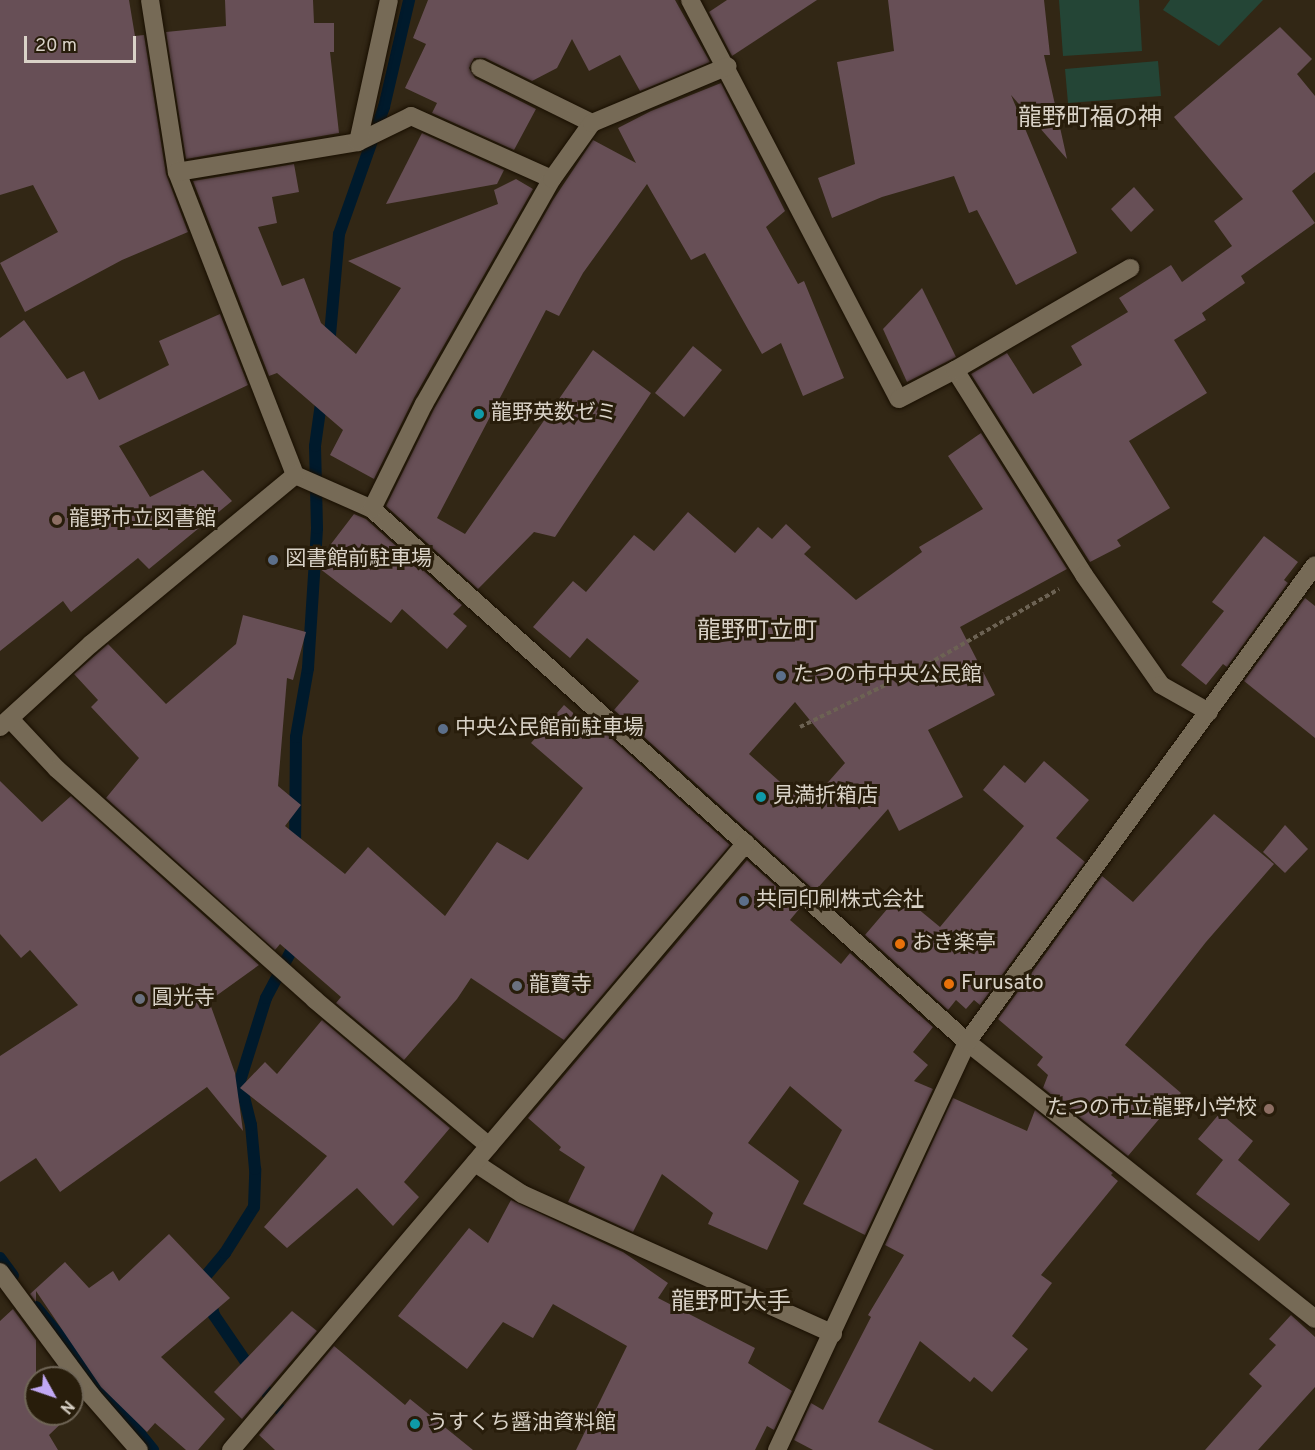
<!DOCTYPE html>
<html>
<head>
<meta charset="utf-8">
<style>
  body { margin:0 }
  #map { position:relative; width:1315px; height:1450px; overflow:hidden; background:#322715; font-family:Overpass,"Noto Sans JP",sans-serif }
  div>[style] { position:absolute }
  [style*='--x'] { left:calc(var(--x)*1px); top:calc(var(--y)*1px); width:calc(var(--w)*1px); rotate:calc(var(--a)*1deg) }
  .green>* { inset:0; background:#244536 }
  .stream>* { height:12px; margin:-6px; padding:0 6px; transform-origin:6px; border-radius:6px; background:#001a2c }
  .building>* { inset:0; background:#674f56 }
  .path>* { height:4px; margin-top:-2px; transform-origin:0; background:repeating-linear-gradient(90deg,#6c6253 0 4.5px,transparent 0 7.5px) }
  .roads { filter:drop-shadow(0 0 2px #190f01) drop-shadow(0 0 2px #190f01) }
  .minor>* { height:18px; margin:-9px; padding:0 9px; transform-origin:9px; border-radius:9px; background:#766a56 }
  .dots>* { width:16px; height:16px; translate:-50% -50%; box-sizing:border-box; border:3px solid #281d0b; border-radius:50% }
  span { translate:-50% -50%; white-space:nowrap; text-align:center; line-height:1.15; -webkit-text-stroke:6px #281d0b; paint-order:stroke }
  .poi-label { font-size:21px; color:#d9d2c7 }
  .left { translate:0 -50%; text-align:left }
  .right { translate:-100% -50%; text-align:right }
  .quarter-label { font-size:24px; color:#d9d2c7 }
  .north { position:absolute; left:24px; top:1366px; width:60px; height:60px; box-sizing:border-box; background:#281d0b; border:2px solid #6f6556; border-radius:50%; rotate:130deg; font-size:16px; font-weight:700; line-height:24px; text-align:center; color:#d9d2c7 }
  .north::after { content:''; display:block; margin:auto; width:21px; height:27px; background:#c1a8f3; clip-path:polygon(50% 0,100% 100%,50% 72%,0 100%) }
  .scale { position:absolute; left:24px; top:36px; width:112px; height:27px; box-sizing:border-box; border:3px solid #d9d2c7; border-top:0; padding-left:8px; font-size:18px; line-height:21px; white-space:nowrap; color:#d9d2c7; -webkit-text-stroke:4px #281d0b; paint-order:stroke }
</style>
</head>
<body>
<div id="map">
  <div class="green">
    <div style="clip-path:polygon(1059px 0,1139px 0,1142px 51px,1063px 56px)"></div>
    <div style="clip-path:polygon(1170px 0,1263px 0,1219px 46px,1163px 10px)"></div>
    <div style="clip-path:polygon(1158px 61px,1161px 96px,1068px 103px,1065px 69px)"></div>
  </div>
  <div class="stream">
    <div style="--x:329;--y:346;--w:112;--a:-84.9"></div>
    <div style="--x:339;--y:234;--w:135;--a:-70.5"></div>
    <div style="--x:384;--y:107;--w:110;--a:-76.8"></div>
    <div style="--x:295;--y:850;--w:113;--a:-89.5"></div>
    <div style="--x:296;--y:737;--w:70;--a:-80.1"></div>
    <div style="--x:308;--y:668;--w:140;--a:-86.3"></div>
    <div style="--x:317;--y:528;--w:82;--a:-91.4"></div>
    <div style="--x:315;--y:446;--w:50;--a:-82"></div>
    <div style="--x:0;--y:1258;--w:22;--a:54"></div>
    <div style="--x:36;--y:1307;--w:185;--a:50.7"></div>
    <div style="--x:293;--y:1420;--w:22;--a:-141"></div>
    <div style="--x:276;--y:1406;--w:110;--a:-124.3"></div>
    <div style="--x:214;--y:1315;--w:38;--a:-105"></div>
    <div style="--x:204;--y:1278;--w:33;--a:-50"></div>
    <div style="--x:225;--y:1253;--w:54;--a:-57.8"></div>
    <div style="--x:254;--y:1207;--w:38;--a:-88"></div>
    <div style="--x:255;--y:1169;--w:44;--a:-95.2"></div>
    <div style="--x:251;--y:1125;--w:45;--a:-104"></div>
    <div style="--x:240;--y:1081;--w:87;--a:-72.6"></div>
    <div style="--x:266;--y:998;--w:66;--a:-61.9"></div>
  </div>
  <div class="building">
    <div style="clip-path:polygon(0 0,129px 0,135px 36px,144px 35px,166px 174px,188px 232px,122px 260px,25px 312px,0 263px,58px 232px,33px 185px,0 195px)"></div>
    <div style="clip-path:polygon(225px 0,313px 0,314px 23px,334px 23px,334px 52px,330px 52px,339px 133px,186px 159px,166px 32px,226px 26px)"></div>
    <div style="clip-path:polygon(428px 0,675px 0,710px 62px,640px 91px,620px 55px,589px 71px,572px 39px,557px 68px,532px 81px,485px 58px,474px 58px,469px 68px,475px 78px,536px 109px,514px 150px,432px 113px,437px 103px,405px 88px,426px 44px,413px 38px)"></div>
    <div style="clip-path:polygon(727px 0,817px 0,732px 56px,709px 12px)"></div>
    <div style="clip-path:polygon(888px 0,1044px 0,1050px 55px,1044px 55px,1067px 159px,1011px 95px,1077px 253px,1016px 285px,977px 210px,969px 213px,954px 176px,882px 197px,832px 218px,818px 178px,855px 164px,837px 62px,894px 51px)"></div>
    <div style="clip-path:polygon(1280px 27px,1312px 59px,1297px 74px,1315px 96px,1315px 172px,1292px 191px,1315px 223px,1241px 276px,1245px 283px,1202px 313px,1206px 320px,1174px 340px,1207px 393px,1129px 441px,1170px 508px,1117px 540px,1121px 546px,1090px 562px,971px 374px,1007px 353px,1033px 394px,1082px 365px,1071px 346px,1128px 312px,1119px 298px,1171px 265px,1182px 282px,1232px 246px,1214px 221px,1243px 199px,1174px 117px)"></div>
    <div style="clip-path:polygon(721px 83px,785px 211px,766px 227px,798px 284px,804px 281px,844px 378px,803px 396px,781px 343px,762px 354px,705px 253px,691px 260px,647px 184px,583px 273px,559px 316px,546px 310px,437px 518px,465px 534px,593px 350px,651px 393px,555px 537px,534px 532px,478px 589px,386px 506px,434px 409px,553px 200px,593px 140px,636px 163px,618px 128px,651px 111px)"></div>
    <div style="clip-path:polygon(422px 133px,504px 170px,497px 184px,386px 204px)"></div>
    <div style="clip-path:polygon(294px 164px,299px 192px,272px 197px,277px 223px,258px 227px,282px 286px,304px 278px,321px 323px,356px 354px,401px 288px,348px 261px,498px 204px,494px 190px,516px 179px,533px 189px,414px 398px,374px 479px,330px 455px,343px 430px,277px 373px,269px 376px,193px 181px)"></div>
    <div style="clip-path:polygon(1134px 187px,1154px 210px,1131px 232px,1111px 209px)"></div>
    <div style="clip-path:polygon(922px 288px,956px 357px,907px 382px,883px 329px)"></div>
    <div style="clip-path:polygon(220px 314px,248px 385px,119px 446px,150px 497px,203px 470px,232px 501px,149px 569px,138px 558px,71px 612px,63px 601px,0 651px,0 338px,24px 320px,67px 379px,84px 371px,99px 400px,169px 365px,159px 341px)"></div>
    <div style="clip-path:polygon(693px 346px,722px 370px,684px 417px,655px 393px)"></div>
    <div style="clip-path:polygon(evenodd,981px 433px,1067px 569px,960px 627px,995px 695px,928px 730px,963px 797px,899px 831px,888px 809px,815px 891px,614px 710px,639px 681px,587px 638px,570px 658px,533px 627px,573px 581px,586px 592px,634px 535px,654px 551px,688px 512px,735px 553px,758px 527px,772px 539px,786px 524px,811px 547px,804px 554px,856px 600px,922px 552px,919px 547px,983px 509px,948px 456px,981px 433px,795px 702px,845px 763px,807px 806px,749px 754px,795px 702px)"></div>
    <div style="clip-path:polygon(354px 514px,366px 519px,462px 605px,453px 614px,467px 626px,447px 649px,402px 609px,391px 623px,315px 565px)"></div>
    <div style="clip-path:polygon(1264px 536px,1298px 562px,1284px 580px,1288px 583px,1227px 667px,1223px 664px,1206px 685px,1181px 665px,1224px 611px,1212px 602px)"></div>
    <div style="clip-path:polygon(1305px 598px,1315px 606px,1315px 738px,1244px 681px)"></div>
    <div style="clip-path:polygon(243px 615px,306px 632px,293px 680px,287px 678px,278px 786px,301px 805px,285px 826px,345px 874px,368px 847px,445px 916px,497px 842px,528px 860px,583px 788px,531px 743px,564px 705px,595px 732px,599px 727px,730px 845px,564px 1040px,471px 978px,457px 999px,404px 1060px,336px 1003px,341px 997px,280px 944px,275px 950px,106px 798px,139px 758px,91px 707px,98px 700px,74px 674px,108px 644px,166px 704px,236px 644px)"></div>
    <div style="clip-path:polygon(1044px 761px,1089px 800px,1056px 838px,1085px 862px,980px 1005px,974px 1000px,966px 1009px,956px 1000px,948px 1010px,865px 935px,900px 894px,940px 927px,1024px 826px,983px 790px,1004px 765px,1025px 783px)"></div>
    <div style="clip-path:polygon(0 781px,42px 822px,71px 796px,259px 965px,209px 1001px,235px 1073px,243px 1131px,207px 1087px,60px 1192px,36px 1158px,0 1182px,0 1056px,78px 1005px,30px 950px,21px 958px,0 934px)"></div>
    <div style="clip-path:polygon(1214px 814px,1274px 864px,1206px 942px,1125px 1045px,1181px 1093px,1128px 1156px,1043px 1088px,1048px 1075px,1037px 1065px,1043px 1057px,998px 1019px,1102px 876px,1133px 902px)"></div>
    <div style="clip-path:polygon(1285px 825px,1308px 849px,1285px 873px,1263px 852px)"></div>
    <div style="clip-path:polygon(747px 860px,800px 908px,790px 920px,841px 964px,850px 953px,933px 1027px,913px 1052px,928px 1065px,914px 1081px,933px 1089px,865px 1235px,803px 1204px,842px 1130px,790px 1086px,748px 1143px,799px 1181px,767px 1250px,708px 1224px,713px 1213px,662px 1174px,633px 1232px,568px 1202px,585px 1167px,559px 1150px,561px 1147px,528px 1118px)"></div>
    <div style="clip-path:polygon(322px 1020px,450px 1128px,404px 1182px,419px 1197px,393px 1226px,357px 1188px,287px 1248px,264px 1227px,327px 1156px,240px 1088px,265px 1062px,277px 1074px)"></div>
    <div style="clip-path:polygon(953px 1098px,1027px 1131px,1035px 1110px,1113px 1173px,1111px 1175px,1118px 1181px,1041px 1275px,1052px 1283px,1012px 1336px,1028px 1349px,992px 1392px,974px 1377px,970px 1382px,920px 1341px,878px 1422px,934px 1450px,813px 1450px,794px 1440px,811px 1403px,823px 1410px,871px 1317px,868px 1315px,904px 1255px,885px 1245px)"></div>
    <div style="clip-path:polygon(1220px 1113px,1253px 1141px,1238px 1160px,1290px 1204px,1259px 1241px,1196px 1194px,1223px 1160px,1198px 1139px)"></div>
    <div style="clip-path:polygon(511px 1200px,623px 1252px,668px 1283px,658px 1298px,755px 1348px,748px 1363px,792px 1391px,774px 1430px,767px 1426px,755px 1450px,576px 1450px,627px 1346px,553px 1304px,533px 1338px,503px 1322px,467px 1369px,398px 1316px,469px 1228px,488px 1243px)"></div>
    <div style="clip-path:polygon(169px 1234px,230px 1298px,161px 1357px,225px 1419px,198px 1450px,186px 1450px,155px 1423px,147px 1432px,101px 1387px,36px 1291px,36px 1302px,30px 1294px,65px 1262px,89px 1288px,113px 1271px,119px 1281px)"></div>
    <div style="clip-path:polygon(13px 1309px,36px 1340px,36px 1414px,71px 1414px,49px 1435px,58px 1450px,0 1450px,0 1321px)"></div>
    <div style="clip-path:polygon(292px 1311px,317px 1331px,242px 1419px,214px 1392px)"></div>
    <div style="clip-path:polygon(1291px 1315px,1315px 1337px,1315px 1387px,1258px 1450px,1205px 1450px,1262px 1386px,1249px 1374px,1276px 1345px,1269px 1339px)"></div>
    <div style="clip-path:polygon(334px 1346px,405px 1405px,410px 1399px,473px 1450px,275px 1450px,259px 1435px)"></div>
  </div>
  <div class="path">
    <div style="--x:800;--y:727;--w:143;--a:-26.2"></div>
    <div style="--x:928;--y:664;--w:151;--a:-29.8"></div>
  </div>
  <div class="roads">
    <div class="minor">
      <div style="--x:150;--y:0;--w:174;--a:81.1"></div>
      <div style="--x:177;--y:172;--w:325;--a:68.7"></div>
      <div style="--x:295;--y:475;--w:84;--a:23.8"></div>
      <div style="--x:372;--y:509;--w:799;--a:41.85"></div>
      <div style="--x:967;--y:1042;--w:445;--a:38.5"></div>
      <div style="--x:690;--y:0;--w:450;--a:62.4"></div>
      <div style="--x:899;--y:399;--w:63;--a:-27.4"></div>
      <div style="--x:955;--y:370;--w:242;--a:57.8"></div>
      <div style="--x:1084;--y:575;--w:134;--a:55"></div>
      <div style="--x:1161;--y:685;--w:55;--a:29.4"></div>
      <div style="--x:480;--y:68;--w:125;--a:26.2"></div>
      <div style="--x:358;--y:142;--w:59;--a:-26.1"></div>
      <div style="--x:411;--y:116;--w:154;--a:24.1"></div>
      <div style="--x:177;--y:172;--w:183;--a:-9.4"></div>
      <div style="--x:358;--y:142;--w:145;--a:-77.7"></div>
      <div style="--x:955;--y:370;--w:203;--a:-30.2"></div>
      <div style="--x:372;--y:509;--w:117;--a:-63.7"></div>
      <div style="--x:424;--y:404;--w:259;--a:-60.4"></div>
      <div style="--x:552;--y:179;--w:69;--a:-54.5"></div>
      <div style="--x:592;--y:123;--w:147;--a:-22.7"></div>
      <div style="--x:10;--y:719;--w:69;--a:46.8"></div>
      <div style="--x:57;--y:769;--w:346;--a:41.8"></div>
      <div style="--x:315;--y:1000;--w:227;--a:40"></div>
      <div style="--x:0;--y:727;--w:123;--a:-42.4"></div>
      <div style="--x:91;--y:644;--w:265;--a:-39.6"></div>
      <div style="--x:475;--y:1163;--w:56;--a:33.4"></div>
      <div style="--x:522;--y:1194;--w:341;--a:24.2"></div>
      <div style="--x:0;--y:1272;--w:153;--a:53.5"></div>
      <div style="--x:91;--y:1395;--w:73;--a:48.9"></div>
      <div style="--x:231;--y:1450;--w:796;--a:-49.69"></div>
      <div style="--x:777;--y:1450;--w:450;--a:-65"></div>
      <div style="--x:967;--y:1042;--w:590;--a:-53.89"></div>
    </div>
  </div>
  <div class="dots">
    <div style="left:479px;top:414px;background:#0f9aa8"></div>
    <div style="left:57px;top:520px;background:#8d6e63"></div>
    <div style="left:273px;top:560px;background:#5c6f8a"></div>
    <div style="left:781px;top:676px;background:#5c6f8a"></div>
    <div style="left:443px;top:729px;background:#5c6f8a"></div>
    <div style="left:761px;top:797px;background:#0f9aa8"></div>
    <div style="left:744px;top:901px;background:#5c6f8a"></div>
    <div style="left:900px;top:944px;background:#e8710a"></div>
    <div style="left:949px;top:984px;background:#e8710a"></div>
    <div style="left:517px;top:986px;background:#6b7280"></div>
    <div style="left:140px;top:999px;background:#6b7280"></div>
    <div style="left:1269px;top:1109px;background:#8d6e63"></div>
    <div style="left:415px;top:1424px;background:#0f9aa8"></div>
  </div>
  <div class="poi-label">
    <span class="left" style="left:491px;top:414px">龍野英数ゼミ</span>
    <span class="left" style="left:69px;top:520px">龍野市立図書館</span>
    <span class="left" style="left:285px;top:560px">図書館前駐車場</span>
    <span class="left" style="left:793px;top:676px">たつの市中央公民館</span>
    <span class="left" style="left:455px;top:729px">中央公民館前駐車場</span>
    <span class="left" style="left:773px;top:797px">見満折箱店</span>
    <span class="left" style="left:756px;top:901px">共同印刷株式会社</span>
    <span class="left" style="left:912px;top:944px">おき楽亭</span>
    <span class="left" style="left:961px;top:984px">Furusato</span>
    <span class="left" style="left:529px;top:986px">龍寶寺</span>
    <span class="left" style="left:152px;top:999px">圓光寺</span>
    <span class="right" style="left:1257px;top:1109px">たつの市立龍野小学校</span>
    <span class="left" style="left:427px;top:1424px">うすくち醤油資料館</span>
  </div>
  <div class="quarter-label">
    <span style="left:1090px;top:120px">龍野町福の神</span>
    <span style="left:757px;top:633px">龍野町立町</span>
    <span style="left:731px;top:1304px">龍野町大手</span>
  </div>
  <div class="north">N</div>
  <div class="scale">20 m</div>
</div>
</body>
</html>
